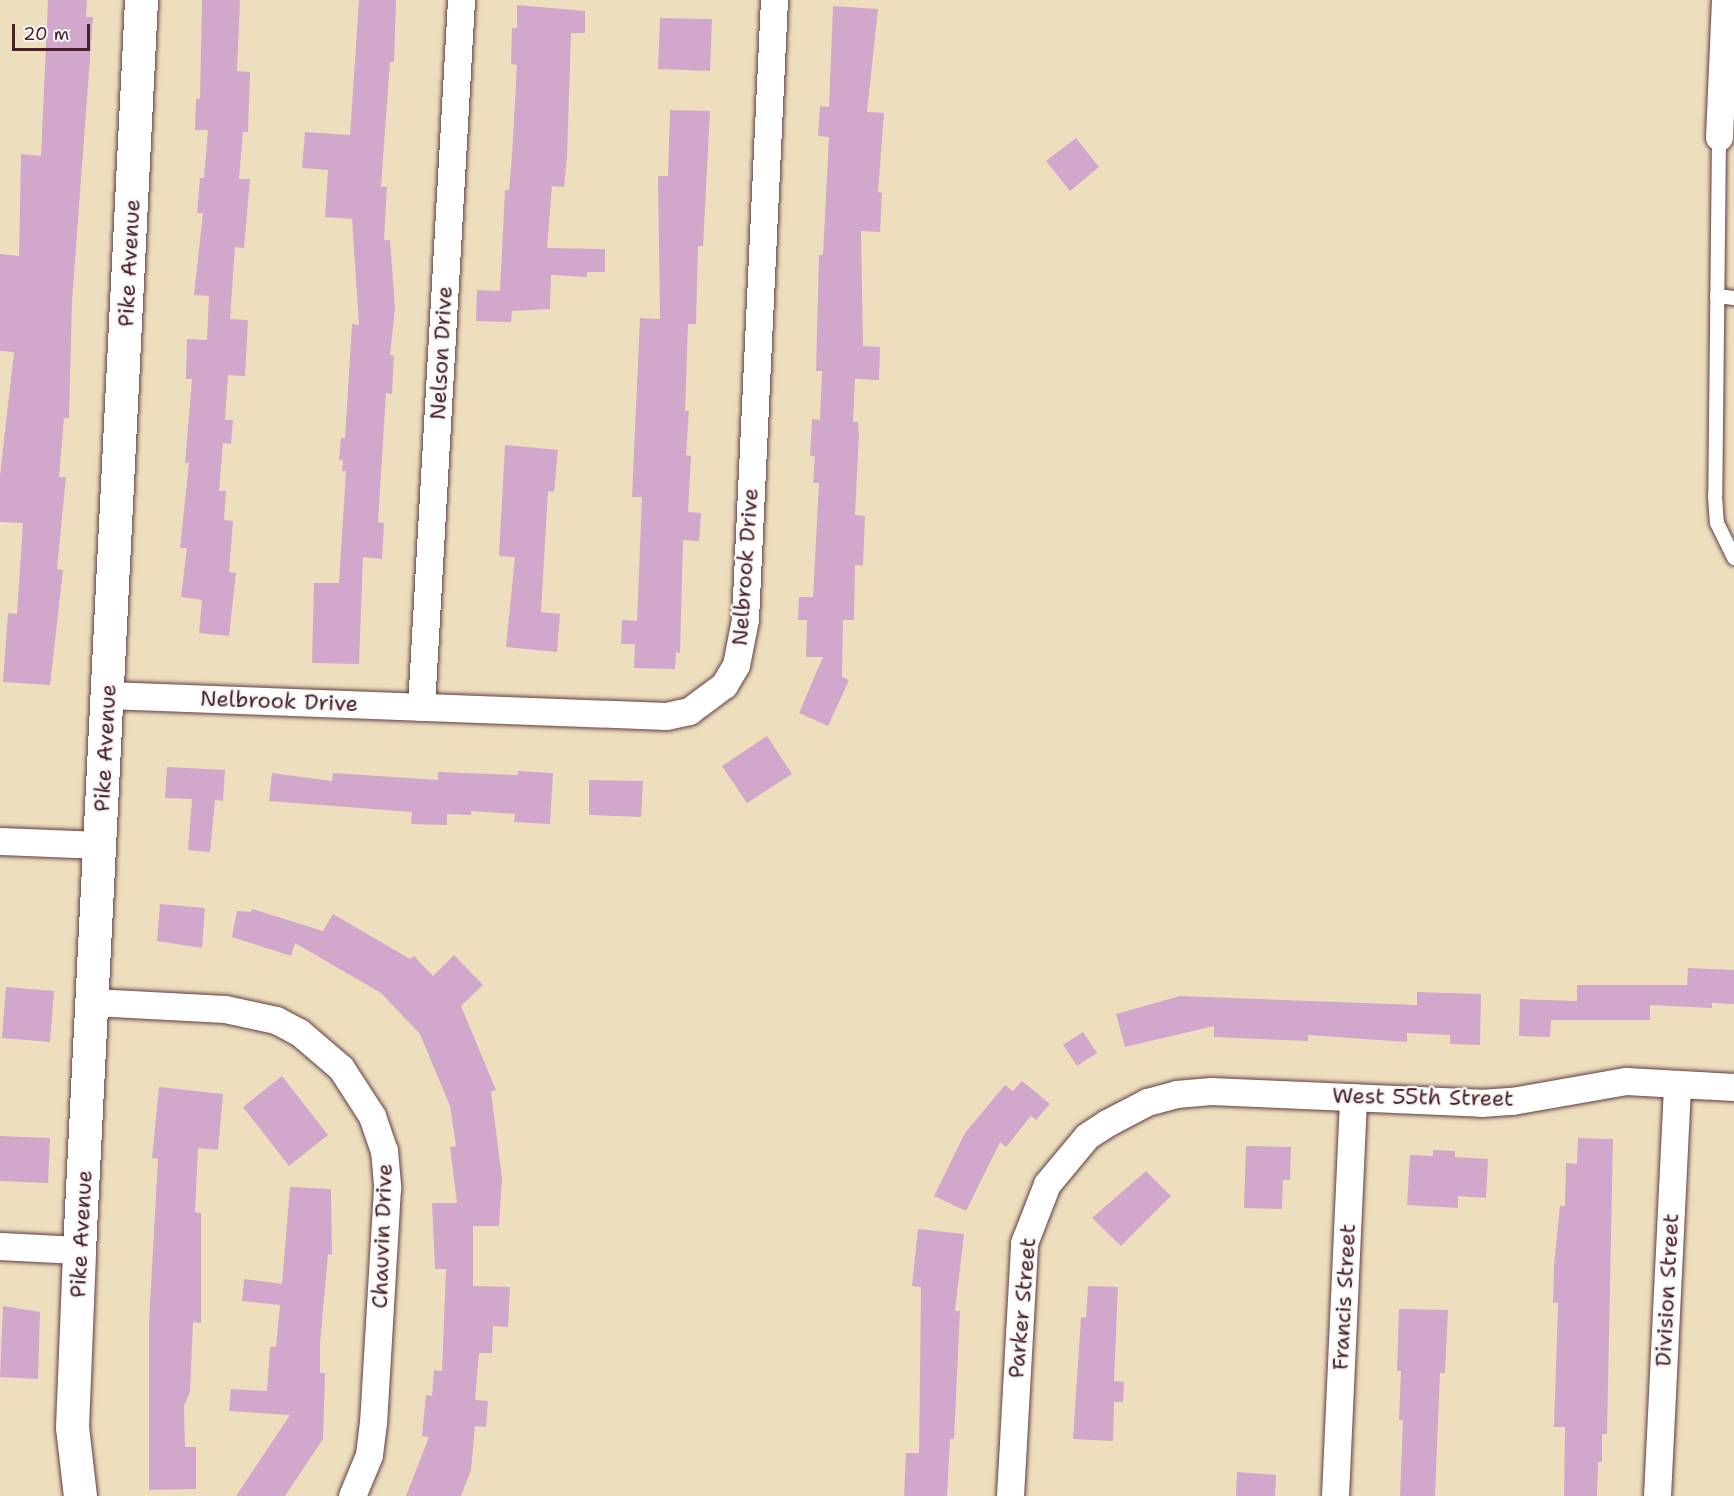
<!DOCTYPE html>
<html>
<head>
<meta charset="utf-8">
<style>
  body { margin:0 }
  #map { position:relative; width:1734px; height:1496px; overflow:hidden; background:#eddfbe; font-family:"Shantell Sans",sans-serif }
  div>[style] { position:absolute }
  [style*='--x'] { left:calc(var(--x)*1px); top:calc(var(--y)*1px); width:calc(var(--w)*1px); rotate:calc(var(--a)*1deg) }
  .building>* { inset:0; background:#d1a8cb }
  .roads { filter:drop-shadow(0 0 2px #623c41) drop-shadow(0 0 2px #623c41) }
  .lane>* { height:14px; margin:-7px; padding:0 7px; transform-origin:7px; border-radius:7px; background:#fff }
  .street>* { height:27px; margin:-13.5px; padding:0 13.5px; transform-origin:13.5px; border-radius:13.5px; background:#fff }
  .secondary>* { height:33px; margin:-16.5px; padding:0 16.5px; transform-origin:16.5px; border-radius:16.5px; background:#fff }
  span { translate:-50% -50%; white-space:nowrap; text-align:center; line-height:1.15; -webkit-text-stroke:4.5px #f6f6f2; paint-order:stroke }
  .street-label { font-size:22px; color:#4a1f2b }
  .scale { position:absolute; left:12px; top:24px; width:78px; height:27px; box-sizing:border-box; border:3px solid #4a1f2b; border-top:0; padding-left:8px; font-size:18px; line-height:21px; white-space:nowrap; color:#4a1f2b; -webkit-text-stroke:4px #f6f6f2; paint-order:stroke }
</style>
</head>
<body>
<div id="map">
  <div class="building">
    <div style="clip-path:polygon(48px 0,87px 0,86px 17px,93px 17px,72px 302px,69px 418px,64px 418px,59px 477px,66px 477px,57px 569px,63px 570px,50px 685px,3px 682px,8px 613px,17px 614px,23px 523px,0 522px,0 475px,14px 352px,0 351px,0 254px,19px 256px,21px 154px,41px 156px)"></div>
    <div style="clip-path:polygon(202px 0,240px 0,237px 71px,250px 72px,248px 132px,243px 132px,239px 179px,250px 179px,244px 248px,235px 247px,230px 319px,248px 320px,245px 376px,228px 375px,225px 420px,233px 420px,231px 444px,223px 443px,219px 491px,226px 491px,224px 520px,233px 521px,229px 572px,236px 573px,229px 636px,199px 633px,202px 600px,181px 597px,187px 548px,180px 548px,189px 463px,185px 463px,192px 379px,186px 379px,187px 339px,207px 340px,209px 296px,194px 295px,203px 213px,197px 213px,200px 178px,204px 178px,208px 130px,195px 130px,196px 99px,200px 99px)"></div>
    <div style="clip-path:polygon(359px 0,396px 0,394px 62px,390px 62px,381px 187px,387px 187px,384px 240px,390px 240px,395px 308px,390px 355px,394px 356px,392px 394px,386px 393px,378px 522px,384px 523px,382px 559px,363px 557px,359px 664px,312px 663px,314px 583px,339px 583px,346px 471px,342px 471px,343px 460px,339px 460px,341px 438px,345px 438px,352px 324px,359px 325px,352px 219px,325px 217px,328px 170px,302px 168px,305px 132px,350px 135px)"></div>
    <div style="clip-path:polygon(517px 5px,585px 11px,585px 33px,571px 33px,567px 157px,564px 187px,552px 186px,547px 248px,605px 249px,605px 272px,587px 272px,587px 277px,551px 275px,550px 309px,512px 311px,511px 322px,476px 321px,477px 290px,500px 291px,505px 190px,509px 190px,512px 155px,517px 65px,511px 64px,512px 28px,517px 28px)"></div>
    <div style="clip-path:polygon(833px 6px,878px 9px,867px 112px,884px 113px,878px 192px,882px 193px,880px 232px,861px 231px,863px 346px,880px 347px,879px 380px,855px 379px,853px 422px,858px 422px,859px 434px,855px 515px,865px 516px,863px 566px,855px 565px,854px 620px,843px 620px,842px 677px,849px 680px,828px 726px,799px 713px,823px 657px,806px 657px,807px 620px,798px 620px,799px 597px,813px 597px,819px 483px,813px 483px,815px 456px,810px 456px,812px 419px,820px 420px,822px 371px,816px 371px,819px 255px,823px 255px,829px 137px,818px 136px,820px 106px,829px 107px)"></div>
    <div style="clip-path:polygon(660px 18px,712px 19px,710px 71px,658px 69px)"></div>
    <div style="clip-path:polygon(670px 110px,710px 111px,703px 246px,698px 246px,696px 324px,688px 324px,685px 411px,689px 411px,686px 455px,691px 456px,688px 512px,701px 513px,699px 541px,683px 540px,680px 653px,676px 652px,675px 669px,634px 668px,635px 644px,621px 644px,622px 620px,637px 621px,642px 497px,632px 497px,640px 318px,660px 319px,658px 176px,668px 176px)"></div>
    <div style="clip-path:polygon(1076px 138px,1099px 167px,1070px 191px,1046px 161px)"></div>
    <div style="clip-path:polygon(505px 445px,558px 450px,554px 492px,548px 491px,541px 612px,560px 614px,557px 652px,506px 647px,515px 557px,499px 556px)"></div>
    <div style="clip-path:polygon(767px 736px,792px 774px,747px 803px,722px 766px)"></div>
    <div style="clip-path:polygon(167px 767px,225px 770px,223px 801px,215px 800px,210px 852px,188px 850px,192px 799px,165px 798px)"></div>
    <div style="clip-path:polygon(518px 771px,553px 773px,550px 824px,514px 822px,515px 814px,471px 811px,471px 815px,447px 814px,447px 825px,411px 824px,412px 812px,269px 801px,272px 773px,332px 781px,333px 773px,438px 780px,438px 772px,518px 775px)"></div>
    <div style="clip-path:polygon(589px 780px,643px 781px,641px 817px,589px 815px)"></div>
    <div style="clip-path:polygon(160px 904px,205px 908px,202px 948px,157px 941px)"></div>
    <div style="clip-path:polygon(252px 909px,323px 931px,333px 914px,410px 959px,414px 956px,433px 976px,454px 955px,483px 985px,461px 1006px,496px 1090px,491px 1092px,502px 1178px,499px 1226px,473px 1226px,473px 1286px,510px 1287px,508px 1327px,493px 1326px,492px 1353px,479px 1353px,475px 1400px,488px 1401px,486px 1427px,475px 1426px,471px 1470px,461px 1496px,406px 1496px,429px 1437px,422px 1436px,426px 1395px,432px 1396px,434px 1370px,442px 1371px,446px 1269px,435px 1269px,432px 1203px,457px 1203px,450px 1147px,456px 1146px,450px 1106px,420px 1034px,381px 993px,295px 943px,291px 956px,232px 937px,237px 911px,251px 912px)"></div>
    <div style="clip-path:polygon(1688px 968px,1734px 970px,1734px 1004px,1712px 1003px,1712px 1008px,1650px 1005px,1650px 1020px,1551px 1020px,1550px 1037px,1519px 1036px,1520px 999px,1577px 1001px,1577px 985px,1687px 985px)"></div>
    <div style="clip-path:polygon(6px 987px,54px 991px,50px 1042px,2px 1038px)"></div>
    <div style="clip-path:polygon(1417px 992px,1481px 994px,1480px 1045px,1450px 1044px,1450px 1035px,1407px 1033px,1407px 1042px,1308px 1035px,1308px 1041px,1214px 1037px,1214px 1026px,1125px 1047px,1116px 1014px,1180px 996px,1417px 1005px)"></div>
    <div style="clip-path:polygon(1083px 1032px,1097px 1053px,1077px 1066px,1063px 1045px)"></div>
    <div style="clip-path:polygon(282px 1076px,328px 1135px,289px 1166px,243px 1107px)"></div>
    <div style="clip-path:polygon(1022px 1081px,1050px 1104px,1036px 1120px,1031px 1116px,1006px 1147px,1000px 1142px,966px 1211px,934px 1196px,965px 1133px,1005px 1085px,1013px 1091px)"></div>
    <div style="clip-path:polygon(159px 1087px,223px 1094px,218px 1150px,198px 1148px,195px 1212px,201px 1213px,201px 1323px,193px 1322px,190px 1392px,184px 1406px,185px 1447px,196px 1447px,196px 1489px,149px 1490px,149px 1322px,158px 1159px,152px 1158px)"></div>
    <div style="clip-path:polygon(0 1136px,50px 1138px,48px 1183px,0 1181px)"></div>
    <div style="clip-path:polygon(1578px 1138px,1613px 1139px,1607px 1434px,1602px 1434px,1602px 1462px,1598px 1462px,1597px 1496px,1564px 1496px,1565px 1427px,1554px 1427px,1558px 1303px,1553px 1303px,1554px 1265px,1560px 1206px,1565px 1206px,1566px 1163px,1577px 1164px)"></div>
    <div style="clip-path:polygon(1246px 1146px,1291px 1147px,1290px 1180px,1283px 1180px,1282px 1209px,1244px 1208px)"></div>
    <div style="clip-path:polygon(1433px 1150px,1455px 1151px,1455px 1157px,1488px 1159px,1486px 1198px,1458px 1196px,1458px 1208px,1407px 1205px,1410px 1155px,1433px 1156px)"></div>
    <div style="clip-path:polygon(1146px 1171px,1171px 1196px,1121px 1246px,1092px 1218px)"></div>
    <div style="clip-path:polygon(290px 1187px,331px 1189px,332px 1255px,328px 1254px,320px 1344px,320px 1373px,325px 1373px,323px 1439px,285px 1496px,236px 1496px,290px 1415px,229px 1411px,231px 1389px,267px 1391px,270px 1347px,276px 1347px,280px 1305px,242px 1301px,244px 1279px,282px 1284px)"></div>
    <div style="clip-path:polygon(918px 1229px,964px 1234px,955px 1311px,960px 1311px,954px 1439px,950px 1439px,947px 1496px,904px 1496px,906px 1453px,919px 1453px,921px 1287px,912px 1286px)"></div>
    <div style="clip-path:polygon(1088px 1286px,1118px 1287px,1114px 1381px,1124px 1382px,1123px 1402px,1114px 1402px,1113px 1441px,1073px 1439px,1081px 1317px,1086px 1318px)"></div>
    <div style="clip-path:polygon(3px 1306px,40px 1312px,38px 1379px,0 1377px)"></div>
    <div style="clip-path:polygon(1399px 1309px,1448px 1310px,1445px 1373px,1440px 1373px,1435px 1496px,1400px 1496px,1403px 1420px,1399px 1420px,1401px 1371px,1397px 1371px)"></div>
    <div style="clip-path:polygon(1237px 1472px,1276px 1475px,1275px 1496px,1236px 1496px)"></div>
  </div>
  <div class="roads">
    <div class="lane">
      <div style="--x:1719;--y:137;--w:359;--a:90.6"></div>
      <div style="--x:1715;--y:496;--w:27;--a:86"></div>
      <div style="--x:1717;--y:523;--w:39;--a:64"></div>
      <div style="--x:1717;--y:296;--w:17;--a:7"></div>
    </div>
    <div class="street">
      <div style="--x:1719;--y:137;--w:137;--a:-87.5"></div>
      <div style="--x:107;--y:695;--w:559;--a:2.15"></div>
      <div style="--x:666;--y:716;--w:24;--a:-12"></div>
      <div style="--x:689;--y:711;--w:44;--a:-36.6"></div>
      <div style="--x:724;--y:685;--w:23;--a:-59"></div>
      <div style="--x:736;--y:665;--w:47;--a:-78.9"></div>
      <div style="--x:745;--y:619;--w:620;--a:-87.32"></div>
      <div style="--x:421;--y:707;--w:708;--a:-86.76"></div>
      <div style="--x:0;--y:841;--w:100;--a:2.3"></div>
      <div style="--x:93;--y:1002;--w:132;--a:3"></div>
      <div style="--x:225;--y:1009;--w:52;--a:12.2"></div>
      <div style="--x:276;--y:1020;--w:26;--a:28"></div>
      <div style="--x:299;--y:1032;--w:55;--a:40.6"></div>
      <div style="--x:341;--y:1068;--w:57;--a:57.1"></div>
      <div style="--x:372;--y:1116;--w:36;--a:71"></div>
      <div style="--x:384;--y:1150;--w:38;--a:85"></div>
      <div style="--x:387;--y:1188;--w:234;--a:93.4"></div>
      <div style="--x:373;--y:1422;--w:33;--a:97"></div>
      <div style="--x:369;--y:1455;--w:44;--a:112.5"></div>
      <div style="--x:0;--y:1246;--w:79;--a:2.9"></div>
      <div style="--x:1010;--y:1496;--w:253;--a:-86.8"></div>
      <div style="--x:1024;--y:1243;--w:63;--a:-68.7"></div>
      <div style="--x:1047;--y:1184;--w:62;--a:-50.2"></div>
      <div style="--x:1087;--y:1136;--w:24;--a:-33"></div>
      <div style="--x:1107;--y:1123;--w:45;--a:-27.7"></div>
      <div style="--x:1147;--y:1102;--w:30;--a:-15"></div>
      <div style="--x:1176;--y:1094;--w:35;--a:-5"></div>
      <div style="--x:1211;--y:1091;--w:270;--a:2.5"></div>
      <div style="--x:1481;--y:1103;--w:31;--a:-4"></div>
      <div style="--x:1512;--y:1101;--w:116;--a:-10"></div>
      <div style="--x:1626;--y:1081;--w:108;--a:3.2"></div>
      <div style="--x:1335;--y:1496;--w:399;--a:-87.4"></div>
      <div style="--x:1657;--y:1496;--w:412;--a:-87.2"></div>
    </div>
    <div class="secondary">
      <div style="--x:80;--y:1496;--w:69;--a:-96.6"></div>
      <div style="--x:72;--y:1427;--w:177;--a:-87.7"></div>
      <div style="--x:79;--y:1250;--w:1252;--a:-87.16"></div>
    </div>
  </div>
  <div class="street-label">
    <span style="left:129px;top:263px;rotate:-87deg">Pike Avenue</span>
    <span style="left:441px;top:353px;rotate:-87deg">Nelson Drive</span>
    <span style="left:745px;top:567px;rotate:-86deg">Nelbrook Drive</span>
    <span style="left:279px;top:701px;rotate:2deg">Nelbrook Drive</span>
    <span style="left:105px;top:748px;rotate:-87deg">Pike Avenue</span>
    <span style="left:1423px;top:1097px;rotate:1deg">West 55th Street</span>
    <span style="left:81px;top:1234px;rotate:-87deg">Pike Avenue</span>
    <span style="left:382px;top:1236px;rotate:-88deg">Chauvin Drive</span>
    <span style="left:1667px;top:1290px;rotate:-87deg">Division Street</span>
    <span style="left:1344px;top:1297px;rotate:-87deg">Francis Street</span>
    <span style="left:1022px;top:1308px;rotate:-85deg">Parker Street</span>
  </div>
  <div class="scale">20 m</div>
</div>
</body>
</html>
